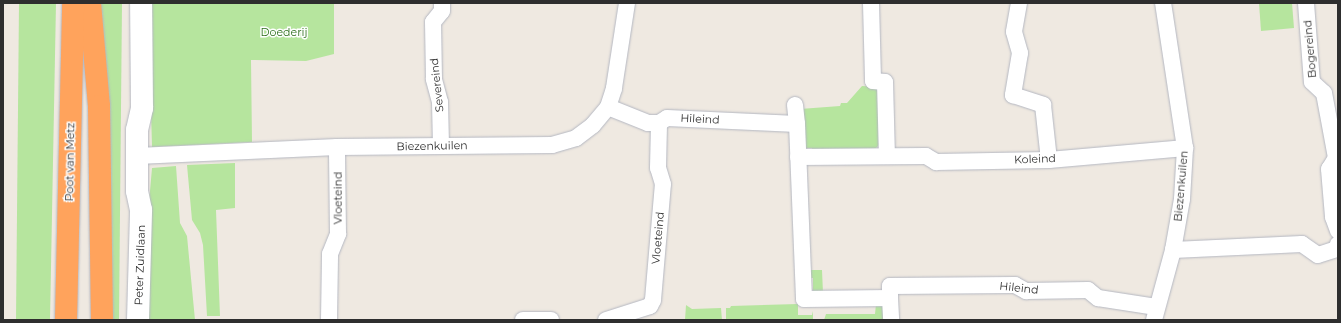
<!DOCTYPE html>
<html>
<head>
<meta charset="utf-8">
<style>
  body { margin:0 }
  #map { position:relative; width:1341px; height:323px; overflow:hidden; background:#efe9e1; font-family:Montserrat,sans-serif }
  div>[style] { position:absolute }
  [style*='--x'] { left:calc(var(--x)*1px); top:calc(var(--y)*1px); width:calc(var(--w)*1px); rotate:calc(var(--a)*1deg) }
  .green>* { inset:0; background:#b6e59e }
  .roads { filter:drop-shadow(0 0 1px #b4b7c1) drop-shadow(0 0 1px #b4b7c1) }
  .street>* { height:16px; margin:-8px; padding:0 8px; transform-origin:8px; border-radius:8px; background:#fff }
  .secondary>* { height:22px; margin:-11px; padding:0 11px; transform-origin:11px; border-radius:11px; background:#fff }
  .highway>* { height:22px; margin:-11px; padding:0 11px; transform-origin:11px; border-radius:11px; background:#ffa35c }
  span { translate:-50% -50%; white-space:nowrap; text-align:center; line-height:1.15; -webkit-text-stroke:3px #fff; paint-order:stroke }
  .park-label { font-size:11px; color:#2c6e1b }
  .street-label { font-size:11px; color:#2e2e2e }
  .frame { position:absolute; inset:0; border:4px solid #2e2e2e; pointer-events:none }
</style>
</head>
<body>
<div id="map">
  <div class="green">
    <div style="clip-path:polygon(19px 3px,56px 3px,50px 320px,16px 320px)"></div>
    <div style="clip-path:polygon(94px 3px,122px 3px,119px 320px,104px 320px)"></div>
    <div style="clip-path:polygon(148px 3px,334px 3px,334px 54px,306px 61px,251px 60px,252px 142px,152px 147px)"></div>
    <div style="clip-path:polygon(1259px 3px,1292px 3px,1294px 28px,1261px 31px)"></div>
    <div style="clip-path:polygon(862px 86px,878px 87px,879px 145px,873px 151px,812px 152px,812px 148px,801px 148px,800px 109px,840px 106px,841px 103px,847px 103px)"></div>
    <div style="clip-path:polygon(235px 163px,235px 208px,216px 210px,220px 316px,207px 316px,203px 245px,200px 233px,192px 220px,187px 165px)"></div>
    <div style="clip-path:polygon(176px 166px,180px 223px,187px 236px,195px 320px,145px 320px,148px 214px,152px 168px)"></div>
    <div style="clip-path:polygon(806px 270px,822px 270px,823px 293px,813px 293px,813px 278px,807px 278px)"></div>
    <div style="clip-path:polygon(888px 303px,888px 320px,824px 320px,826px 314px,875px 314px,876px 304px)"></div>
    <div style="clip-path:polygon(798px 304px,798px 315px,812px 315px,813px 311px,813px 320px,726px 320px,726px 308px,730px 308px,731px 306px)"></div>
    <div style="clip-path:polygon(686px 305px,692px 309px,721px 308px,722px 320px,685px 320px)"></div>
  </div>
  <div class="roads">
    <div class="street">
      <div style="--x:871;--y:3;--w:78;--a:88.5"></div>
      <div style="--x:873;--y:81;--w:12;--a:5"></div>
      <div style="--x:885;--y:82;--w:74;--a:88.5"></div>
      <div style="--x:1019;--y:3;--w:29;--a:100"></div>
      <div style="--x:1014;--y:32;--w:22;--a:74"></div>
      <div style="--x:1020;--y:53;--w:43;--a:99.5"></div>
      <div style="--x:1013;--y:95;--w:32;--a:18"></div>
      <div style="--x:1043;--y:105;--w:55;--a:83.8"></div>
      <div style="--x:1306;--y:3;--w:79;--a:85.7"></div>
      <div style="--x:1312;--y:82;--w:16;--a:43"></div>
      <div style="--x:1324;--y:93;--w:66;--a:79.5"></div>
      <div style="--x:1336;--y:158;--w:13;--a:122"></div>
      <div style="--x:1329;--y:169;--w:48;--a:85.2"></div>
      <div style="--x:1333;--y:217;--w:15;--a:70"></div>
      <div style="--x:795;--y:105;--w:19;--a:84"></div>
      <div style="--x:608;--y:107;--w:43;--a:21.8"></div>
      <div style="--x:648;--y:123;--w:11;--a:0"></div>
      <div style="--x:659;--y:123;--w:9;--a:-32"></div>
      <div style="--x:667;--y:118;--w:130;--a:2.6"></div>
      <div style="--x:797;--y:124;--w:175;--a:87.7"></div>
      <div style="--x:804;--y:299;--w:86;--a:-0.7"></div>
      <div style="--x:890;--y:298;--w:12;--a:-90"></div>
      <div style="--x:890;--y:286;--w:125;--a:-0.5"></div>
      <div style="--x:1015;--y:285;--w:13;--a:29"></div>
      <div style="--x:1026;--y:291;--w:62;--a:-0.9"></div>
      <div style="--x:1088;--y:290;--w:13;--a:39"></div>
      <div style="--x:1098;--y:298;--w:59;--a:8.8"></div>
      <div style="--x:441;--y:146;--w:44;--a:-91.3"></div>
      <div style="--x:440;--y:102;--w:24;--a:-105"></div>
      <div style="--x:434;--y:79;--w:57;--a:-91"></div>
      <div style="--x:433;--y:22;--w:14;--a:-51"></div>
      <div style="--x:442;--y:11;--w:8;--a:-90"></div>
      <div style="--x:137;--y:156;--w:200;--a:-2.6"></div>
      <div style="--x:337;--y:147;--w:215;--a:-0.5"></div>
      <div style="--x:552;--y:145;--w:25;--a:-16"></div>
      <div style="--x:576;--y:138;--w:21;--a:-37"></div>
      <div style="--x:593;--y:125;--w:23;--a:-50"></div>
      <div style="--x:608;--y:107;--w:20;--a:-72"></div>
      <div style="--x:614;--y:88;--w:86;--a:-81.3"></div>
      <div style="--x:798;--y:157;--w:128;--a:-0.4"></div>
      <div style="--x:926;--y:156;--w:12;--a:31"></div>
      <div style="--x:936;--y:162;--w:113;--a:-1"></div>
      <div style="--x:1049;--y:160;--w:137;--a:-5"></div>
      <div style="--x:1173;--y:250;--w:129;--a:-2.7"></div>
      <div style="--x:1302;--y:244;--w:19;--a:35"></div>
      <div style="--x:1318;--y:255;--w:20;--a:-18"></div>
      <div style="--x:1337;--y:249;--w:5;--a:-79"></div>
      <div style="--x:890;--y:298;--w:22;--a:87"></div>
      <div style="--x:329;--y:320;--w:66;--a:-89.1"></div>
      <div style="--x:330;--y:254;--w:22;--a:-68"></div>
      <div style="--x:338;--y:234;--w:87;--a:-90.7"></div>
      <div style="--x:523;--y:320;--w:28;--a:0"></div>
      <div style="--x:606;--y:320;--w:46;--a:-17.7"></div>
      <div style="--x:650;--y:306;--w:7;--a:-63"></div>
      <div style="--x:653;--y:300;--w:116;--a:-85.1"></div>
      <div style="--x:663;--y:184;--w:17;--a:-107"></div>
      <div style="--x:658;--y:168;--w:45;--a:-88.7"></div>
      <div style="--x:1154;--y:320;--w:73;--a:-74.8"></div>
      <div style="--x:1173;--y:250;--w:52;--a:-80"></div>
      <div style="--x:1182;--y:199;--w:51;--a:-86.6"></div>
      <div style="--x:1185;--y:148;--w:147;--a:-98.6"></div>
    </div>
    <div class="secondary">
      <div style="--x:138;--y:320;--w:110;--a:-88.4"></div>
      <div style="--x:141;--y:210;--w:19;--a:-102"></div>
      <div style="--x:137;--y:191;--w:61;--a:-90"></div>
      <div style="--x:137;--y:130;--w:23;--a:-77"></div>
      <div style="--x:142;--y:108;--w:105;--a:-90.5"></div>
    </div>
    <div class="highway">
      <div style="--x:90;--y:3;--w:103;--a:85"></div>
      <div style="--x:99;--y:106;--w:214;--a:89.2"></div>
      <div style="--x:66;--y:320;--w:317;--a:-88.7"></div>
    </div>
  </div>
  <div class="park-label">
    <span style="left:284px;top:32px">Doederij</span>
  </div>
  <div class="street-label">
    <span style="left:1310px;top:49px;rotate:-95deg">Bogereind</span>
    <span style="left:437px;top:85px;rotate:-96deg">Severeind</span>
    <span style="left:700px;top:119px;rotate:3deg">Hileind</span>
    <span style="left:432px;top:146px;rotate:-1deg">Biezenkuilen</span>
    <span style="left:1035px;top:159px;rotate:-2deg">Koleind</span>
    <span style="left:70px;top:162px;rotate:-89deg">Poot van Metz</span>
    <span style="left:1181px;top:186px;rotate:-85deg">Biezenkuilen</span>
    <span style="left:338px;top:198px;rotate:-90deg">Vloeteind</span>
    <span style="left:658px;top:238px;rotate:-85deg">Vloeteind</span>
    <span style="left:140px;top:265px;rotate:-88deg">Peter Zuidlaan</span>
    <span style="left:1019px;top:288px;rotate:6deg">Hileind</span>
  </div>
  <div class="frame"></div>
</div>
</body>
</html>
